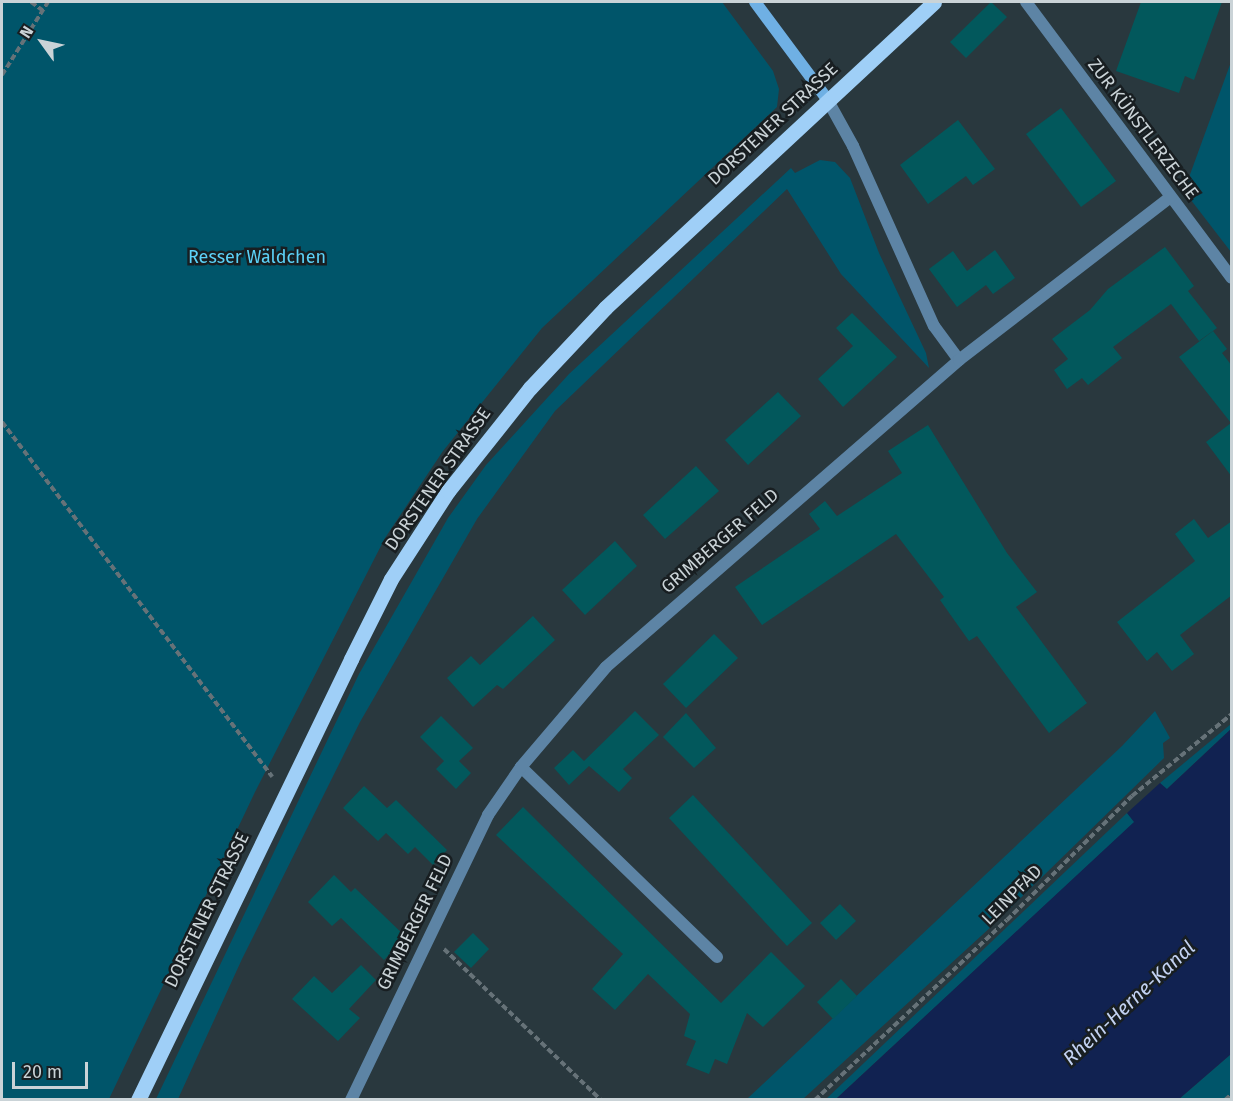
<!DOCTYPE html>
<html>
<head>
<meta charset="utf-8">
<style>
  body { margin:0 }
  #map { position:relative; width:1233px; height:1101px; overflow:hidden; background:#29383e; font-family:"Fira Sans",sans-serif }
  div>[style] { position:absolute }
  [style*='--x'] { left:calc(var(--x)*1px); top:calc(var(--y)*1px); width:calc(var(--w)*1px); rotate:calc(var(--a)*1deg) }
  .green>* { inset:0; background:#00556a }
  .water>* { inset:0; background:#112251 }
  .building>* { inset:0; background:#02585c }
  .path>* { height:4px; margin-top:-2px; transform-origin:0; background:repeating-linear-gradient(90deg,#667278 0 6px,transparent 0 9px) }
  .minor>* { height:12px; margin:-6px; padding:0 6px; transform-origin:6px; border-radius:6px; background:#5d84a5 }
  .secondary>* { height:12px; margin:-6px; padding:0 6px; transform-origin:6px; border-radius:6px; background:#6fb0e4 }
  .primary>* { height:15px; margin:-7.5px; padding:0 7.5px; transform-origin:7.5px; border-radius:7.5px; background:#9fcff7 }
  span { translate:-50% -50%; white-space:nowrap; text-align:center; line-height:1.15; -webkit-text-stroke:5px #181e21; paint-order:stroke }
  .street-label { font-size:18px; color:#cad3d7 }
  .park-label { font-size:18px; color:#5cd2f8 }
  .water-label { font-size:20px; color:#c3d2f2; font-style:italic }
  .frame { position:absolute; inset:0; border:3px solid #cad3d7; pointer-events:none }
  .north { position:absolute; left:12px; top:12px; width:60px; height:60px; -webkit-text-stroke:4px #181e21; paint-order:stroke; rotate:303deg; font-size:16px; font-weight:700; line-height:24px; text-align:center; color:#cad3d7 }
  .north::after { content:''; display:block; margin:auto; width:21px; height:27px; background:#cad3d7; clip-path:polygon(50% 0,100% 100%,50% 72%,0 100%) }
  .scale { position:absolute; left:12px; top:1062px; width:76px; height:27px; box-sizing:border-box; border:3px solid #cad3d7; border-top:0; padding-left:8px; font-size:18px; line-height:21px; white-space:nowrap; color:#cad3d7; -webkit-text-stroke:4px #181e21; paint-order:stroke }
</style>
</head>
<body>
<div id="map">
  <div class="green">
    <div style="clip-path:polygon(2px 2px,722px 2px,773px 71px,779px 89px,777px 107px,542px 328px,443px 451px,385px 538px,255px 792px,109px 1099px,2px 1099px)"></div>
    <div style="clip-path:polygon(1231px 62px,1231px 252px,1184px 191px)"></div>
    <div style="clip-path:polygon(820px 160px,835px 162px,850px 178px,879px 253px,926px 353px,929px 368px,841px 274px,787px 189px,555px 411px,477px 519px,360px 722px,242px 959px,178px 1099px,156px 1099px,359px 674px,448px 518px,486px 465px,569px 374px,791px 168px,795px 173px)"></div>
    <div style="clip-path:polygon(1155px 711px,1170px 738px,1163px 743px,1164px 758px,993px 925px,803px 1099px,747px 1099px,1122px 746px)"></div>
    <div style="clip-path:polygon(1231px 724px,1231px 729px,1166px 790px,1160px 783px)"></div>
    <div style="clip-path:polygon(1127px 813px,1135px 822px,836px 1099px,825px 1100px)"></div>
    <div style="clip-path:polygon(1231px 1054px,1231px 1099px,1179px 1099px)"></div>
  </div>
  <div class="water">
    <div style="clip-path:polygon(1231px 729px,1231px 1054px,1179px 1099px,836px 1099px,1134px 822px,1127px 813px,1160px 783px,1167px 789px)"></div>
  </div>
  <div class="building">
    <div style="clip-path:polygon(991px 2px,1007px 17px,966px 58px,950px 42px)"></div>
    <div style="clip-path:polygon(1141px 2px,1222px 2px,1194px 80px,1185px 76px,1179px 93px,1116px 71px)"></div>
    <div style="clip-path:polygon(1061px 108px,1116px 181px,1081px 207px,1026px 134px)"></div>
    <div style="clip-path:polygon(958px 120px,995px 169px,973px 185px,966px 176px,928px 204px,900px 165px)"></div>
    <div style="clip-path:polygon(1165px 247px,1194px 286px,1188px 291px,1217px 328px,1199px 341px,1171px 304px,1113px 347px,1122px 358px,1088px 385px,1082px 378px,1067px 389px,1054px 370px,1068px 359px,1052px 339px,1090px 310px,1108px 289px)"></div>
    <div style="clip-path:polygon(995px 250px,1015px 278px,993px 294px,986px 285px,957px 307px,929px 269px,953px 251px,967px 271px)"></div>
    <div style="clip-path:polygon(852px 313px,897px 357px,843px 407px,818px 379px,853px 346px,836px 328px)"></div>
    <div style="clip-path:polygon(1213px 331px,1227px 349px,1222px 353px,1232px 366px,1232px 477px,1206px 442px,1231px 423px,1179px 357px)"></div>
    <div style="clip-path:polygon(778px 392px,801px 416px,748px 465px,725px 440px)"></div>
    <div style="clip-path:polygon(928px 425px,1007px 553px,1037px 592px,1016px 607px,1087px 703px,1049px 733px,977px 636px,969px 641px,940px 600px,944px 597px,896px 534px,762px 625px,735px 587px,820px 529px,809px 514px,825px 501px,837px 516px,902px 473px,888px 451px)"></div>
    <div style="clip-path:polygon(696px 466px,719px 491px,665px 539px,643px 515px)"></div>
    <div style="clip-path:polygon(1194px 519px,1208px 538px,1232px 521px,1232px 595px,1180px 635px,1194px 654px,1172px 671px,1157px 652px,1147px 661px,1117px 622px,1195px 561px,1175px 534px)"></div>
    <div style="clip-path:polygon(615px 541px,637px 566px,585px 615px,562px 590px)"></div>
    <div style="clip-path:polygon(533px 616px,555px 640px,503px 689px,497px 685px,473px 707px,447px 678px,471px 656px,480px 665px)"></div>
    <div style="clip-path:polygon(714px 634px,738px 658px,686px 708px,663px 684px)"></div>
    <div style="clip-path:polygon(635px 711px,659px 735px,623px 769px,632px 778px,619px 792px,589px 766px,569px 785px,554px 768px,573px 750px,584px 761px)"></div>
    <div style="clip-path:polygon(686px 713px,716px 748px,694px 768px,663px 737px)"></div>
    <div style="clip-path:polygon(441px 716px,473px 748px,459px 761px,471px 773px,456px 789px,436px 769px,444px 761px,420px 737px)"></div>
    <div style="clip-path:polygon(364px 786px,387px 808px,396px 800px,447px 850px,433px 865px,415px 847px,408px 854px,386px 833px,378px 841px,343px 808px)"></div>
    <div style="clip-path:polygon(693px 795px,812px 923px,787px 946px,669px 818px)"></div>
    <div style="clip-path:polygon(523px 807px,721px 1003px,771px 952px,805px 986px,763px 1027px,747px 1013px,727px 1064px,715px 1059px,709px 1074px,686px 1065px,696px 1041px,684px 1036px,690px 1014px,648px 974px,615px 1010px,592px 989px,623px 954px,496px 835px)"></div>
    <div style="clip-path:polygon(334px 875px,351px 892px,355px 888px,406px 937px,384px 960px,341px 918px,332px 926px,308px 902px)"></div>
    <div style="clip-path:polygon(840px 904px,856px 921px,836px 940px,820px 923px)"></div>
    <div style="clip-path:polygon(473px 933px,489px 949px,471px 968px,454px 952px)"></div>
    <div style="clip-path:polygon(361px 965px,376px 980px,349px 1009px,360px 1018px,338px 1041px,292px 999px,314px 976px,332px 993px)"></div>
    <div style="clip-path:polygon(841px 979px,857px 996px,833px 1019px,817px 1002px)"></div>
  </div>
  <div class="path">
    <div style="--x:31;--y:2;--w:14;--a:36"></div>
    <div style="--x:2;--y:75;--w:86;--a:-57.8"></div>
    <div style="--x:2;--y:422;--w:446;--a:52.7"></div>
    <div style="--x:444;--y:949;--w:218;--a:43.9"></div>
    <div style="--x:815;--y:1100;--w:263;--a:-43.2"></div>
    <div style="--x:1007;--y:920;--w:176;--a:-44.8"></div>
    <div style="--x:1132;--y:796;--w:129;--a:-39.4"></div>
    <div style="--x:1225;--y:1100;--w:9;--a:-41"></div>
  </div>
  <div class="minor">
    <div style="--x:1026;--y:2;--w:344;--a:53.3"></div>
    <div style="--x:827;--y:99;--w:54;--a:61"></div>
    <div style="--x:853;--y:146;--w:197;--a:65.8"></div>
    <div style="--x:934;--y:326;--w:42;--a:53.7"></div>
    <div style="--x:521;--y:767;--w:273;--a:44.1"></div>
    <div style="--x:351;--y:1100;--w:316;--a:-64.3"></div>
    <div style="--x:488;--y:815;--w:58;--a:-55.5"></div>
    <div style="--x:521;--y:767;--w:131;--a:-49.6"></div>
    <div style="--x:606;--y:667;--w:468;--a:-41"></div>
    <div style="--x:959;--y:360;--w:267;--a:-37.6"></div>
  </div>
  <div class="secondary">
    <div style="--x:755;--y:2;--w:121;--a:53.4"></div>
  </div>
  <div class="primary">
    <div style="--x:138;--y:1100;--w:490;--a:-64.2"></div>
    <div style="--x:351;--y:659;--w:89;--a:-63.4"></div>
    <div style="--x:391;--y:579;--w:105;--a:-57.1"></div>
    <div style="--x:448;--y:491;--w:132;--a:-51.5"></div>
    <div style="--x:530;--y:388;--w:110;--a:-46.8"></div>
    <div style="--x:605;--y:308;--w:449;--a:-42.9"></div>
  </div>
  <div class="street-label">
    <span style="left:773px;top:124px;rotate:-43deg">DORSTENER STRASSE</span>
    <span style="left:1143px;top:129px;rotate:53deg">ZUR KÜNSTLERZECHE</span>
    <span style="left:438px;top:479px;rotate:-55deg">DORSTENER STRASSE</span>
    <span style="left:720px;top:541px;rotate:-41deg">GRIMBERGER FELD</span>
    <span style="left:1012px;top:895px;rotate:-45deg">LEINPFAD</span>
    <span style="left:207px;top:910px;rotate:-64deg">DORSTENER STRASSE</span>
    <span style="left:415px;top:922px;rotate:-64deg">GRIMBERGER FELD</span>
  </div>
  <div class="park-label">
    <span style="left:257px;top:257px">Resser Wäldchen</span>
  </div>
  <div class="water-label">
    <span style="left:1129px;top:1003px;rotate:-43deg">Rhein-Herne-Kanal</span>
  </div>
  <div class="frame"></div>
  <div class="north">N</div>
  <div class="scale">20 m</div>
</div>
</body>
</html>
